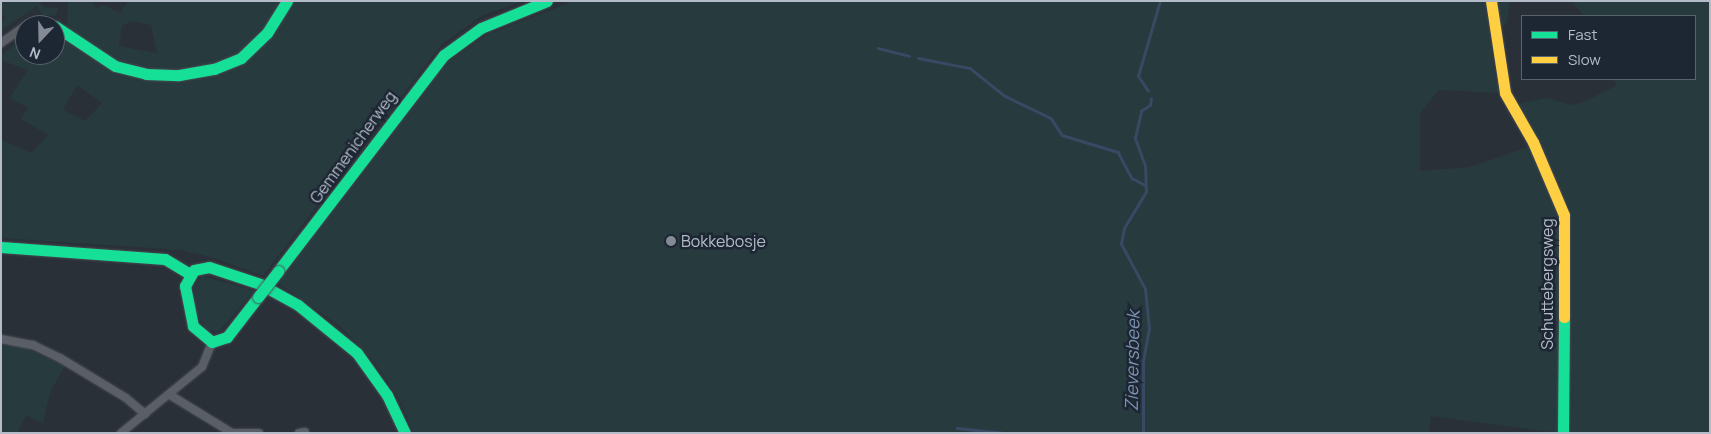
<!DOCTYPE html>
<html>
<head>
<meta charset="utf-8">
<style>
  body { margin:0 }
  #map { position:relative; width:1711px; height:434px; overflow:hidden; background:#2a3038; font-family:Manrope,sans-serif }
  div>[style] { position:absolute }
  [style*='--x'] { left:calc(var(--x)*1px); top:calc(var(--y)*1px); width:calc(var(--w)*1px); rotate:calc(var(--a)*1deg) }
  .green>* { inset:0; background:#273a3e }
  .stream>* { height:2.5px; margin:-1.25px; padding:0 1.25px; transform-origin:1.25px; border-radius:1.25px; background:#384963 }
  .roads { filter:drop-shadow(0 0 1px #484c53) drop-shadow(0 0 1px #484c53) }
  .street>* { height:8px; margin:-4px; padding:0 4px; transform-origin:4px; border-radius:4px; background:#5a5e66 }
  .fast>* { height:11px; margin:-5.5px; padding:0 5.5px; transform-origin:5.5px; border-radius:5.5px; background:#16e098 }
  .slow>* { height:11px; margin:-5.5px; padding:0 5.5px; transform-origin:5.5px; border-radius:5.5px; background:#ffcf43 }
  .bridges { filter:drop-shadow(0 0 1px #484c53) drop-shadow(0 0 1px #484c53) }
  .fast-bridge>* { height:11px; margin:-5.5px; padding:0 5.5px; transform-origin:5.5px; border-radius:5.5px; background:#16e098 }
  .dots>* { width:14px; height:14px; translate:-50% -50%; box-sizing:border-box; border:2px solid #1d2633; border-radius:50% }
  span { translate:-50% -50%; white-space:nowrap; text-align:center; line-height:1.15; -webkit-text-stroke:5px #1d2633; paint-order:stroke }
  .street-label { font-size:16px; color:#b4bcc9 }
  .poi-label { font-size:16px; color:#b4bcc9 }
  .left { translate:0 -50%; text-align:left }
  .water-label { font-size:18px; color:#7c92b1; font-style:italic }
  .frame { position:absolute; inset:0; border:2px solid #b4bcc9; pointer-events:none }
  .legend { position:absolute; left:1521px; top:15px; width:175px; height:65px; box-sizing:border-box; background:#1d2633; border:1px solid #59626f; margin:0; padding:6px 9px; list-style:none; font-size:15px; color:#b4bcc9 }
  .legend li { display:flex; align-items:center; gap:10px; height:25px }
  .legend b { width:25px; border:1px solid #59626f }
  .north { position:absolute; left:15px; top:15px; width:50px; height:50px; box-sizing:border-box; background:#1d2633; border:1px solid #59626f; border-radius:50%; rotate:201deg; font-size:14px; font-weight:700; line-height:20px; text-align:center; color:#b4bcc9 }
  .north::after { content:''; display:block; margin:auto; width:18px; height:22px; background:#848b96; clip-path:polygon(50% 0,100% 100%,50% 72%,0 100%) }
</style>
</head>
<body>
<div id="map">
  <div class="green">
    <div style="clip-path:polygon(1px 1px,43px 1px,40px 4px,46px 8px,58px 7px,57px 13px,54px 16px,42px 15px,37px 6px,3px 29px,1px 22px,6px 18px,1px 13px)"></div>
    <div style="clip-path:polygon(evenodd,68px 1px,92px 1px,96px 9px,103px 5px,120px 13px,128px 1px,524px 1px,483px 15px,442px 44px,263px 276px,214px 258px,181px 250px,1px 238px,1px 140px,31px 153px,48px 135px,21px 119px,28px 108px,10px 98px,28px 70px,3px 61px,1px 56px,25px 36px,25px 55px,55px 55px,55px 36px,67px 23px,68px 1px,132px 21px,151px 25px,157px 53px,119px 46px,122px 26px,132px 21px,68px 1px,77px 85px,102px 103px,85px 121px,63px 110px,77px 85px)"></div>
    <div style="clip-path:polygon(573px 1px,1485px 1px,1495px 77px,1501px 93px,1439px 90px,1420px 113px,1420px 171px,1469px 167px,1531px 146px,1558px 214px,1558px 433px,1431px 416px,1429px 433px,414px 433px,397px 395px,374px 362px,341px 327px,278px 283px,448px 62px,487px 35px)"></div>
    <div style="clip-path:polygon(1496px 1px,1510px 1px,1507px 22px,1501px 28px)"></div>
    <div style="clip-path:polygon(1571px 1px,1710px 1px,1710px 433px,1566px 433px,1570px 216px,1543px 152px,1517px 104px,1547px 98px,1571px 105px,1584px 102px,1617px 85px,1613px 79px,1695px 79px,1695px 16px,1585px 16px)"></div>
    <div style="clip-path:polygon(202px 276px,255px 291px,218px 332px,205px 329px,195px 308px,194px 286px)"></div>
    <div style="clip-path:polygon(1px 344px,24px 347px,65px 366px,50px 392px,43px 423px,26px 415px,17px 433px,1px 433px)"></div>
  </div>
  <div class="stream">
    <div style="--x:878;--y:48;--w:32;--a:14"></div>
    <div style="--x:918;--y:58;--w:53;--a:10.9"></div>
    <div style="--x:970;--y:68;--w:45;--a:38.7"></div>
    <div style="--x:1005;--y:96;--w:51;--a:25.6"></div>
    <div style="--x:1051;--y:118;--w:20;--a:57"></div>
    <div style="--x:1062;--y:135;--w:59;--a:16.9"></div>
    <div style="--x:1118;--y:152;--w:30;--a:62"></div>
    <div style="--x:1132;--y:178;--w:15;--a:28"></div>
    <div style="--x:1148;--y:91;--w:18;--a:-124"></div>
    <div style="--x:1138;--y:76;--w:78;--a:-73.7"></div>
    <div style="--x:957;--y:428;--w:47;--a:6.1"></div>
    <div style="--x:1143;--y:433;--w:71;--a:-90"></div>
    <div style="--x:1143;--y:362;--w:34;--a:-80"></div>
    <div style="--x:1149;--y:329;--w:40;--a:-95.7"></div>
    <div style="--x:1145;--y:289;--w:51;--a:-118.1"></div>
    <div style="--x:1121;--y:244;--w:16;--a:-79"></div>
    <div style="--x:1124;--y:228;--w:42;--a:-58.6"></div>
    <div style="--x:1146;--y:192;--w:26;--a:-92"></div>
    <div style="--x:1145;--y:166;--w:30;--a:-110"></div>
    <div style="--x:1135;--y:138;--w:28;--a:-77"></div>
    <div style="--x:1141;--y:111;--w:11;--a:-34"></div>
    <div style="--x:1150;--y:105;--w:6;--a:-81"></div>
  </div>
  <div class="roads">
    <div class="street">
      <div style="--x:28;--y:25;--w:23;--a:0"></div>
      <div style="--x:1;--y:43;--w:29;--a:-35"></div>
      <div style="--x:1;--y:339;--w:33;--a:11"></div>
      <div style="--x:33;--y:345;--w:30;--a:26"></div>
      <div style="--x:60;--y:358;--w:77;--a:31.2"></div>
      <div style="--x:126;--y:398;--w:25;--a:40"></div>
      <div style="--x:170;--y:395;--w:73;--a:31.5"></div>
      <div style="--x:121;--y:433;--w:104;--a:-39.2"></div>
      <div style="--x:202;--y:367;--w:27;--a:-68"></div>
      <div style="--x:232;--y:433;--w:27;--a:0"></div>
      <div style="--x:299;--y:433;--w:6;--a:-9"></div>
    </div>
    <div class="fast">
      <div style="--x:55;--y:26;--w:72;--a:33.7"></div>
      <div style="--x:115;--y:66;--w:32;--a:14"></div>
      <div style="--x:146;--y:74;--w:33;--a:2"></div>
      <div style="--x:179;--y:75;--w:36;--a:-10"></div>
      <div style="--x:214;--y:69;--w:29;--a:-22"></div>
      <div style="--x:241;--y:58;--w:36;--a:-44"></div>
      <div style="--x:267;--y:33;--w:38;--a:-58"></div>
      <div style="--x:1;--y:247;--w:164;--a:4.2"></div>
      <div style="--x:165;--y:259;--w:29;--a:31"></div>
      <div style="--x:278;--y:271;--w:272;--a:-52.5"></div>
      <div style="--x:444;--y:55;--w:46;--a:-36.1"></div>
      <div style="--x:481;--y:28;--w:71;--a:-22.2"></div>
      <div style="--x:258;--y:297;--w:51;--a:127.8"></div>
      <div style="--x:227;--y:337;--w:16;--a:162"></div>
      <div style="--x:212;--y:342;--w:25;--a:-140"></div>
      <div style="--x:193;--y:326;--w:41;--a:-101.3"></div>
      <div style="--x:185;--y:286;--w:18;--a:-61"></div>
      <div style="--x:194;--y:270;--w:15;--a:-11"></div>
      <div style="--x:209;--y:267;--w:54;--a:18.4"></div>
      <div style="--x:260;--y:284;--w:43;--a:28.9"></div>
      <div style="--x:298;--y:305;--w:76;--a:39.1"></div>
      <div style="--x:357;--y:353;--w:52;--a:54.5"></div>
      <div style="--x:387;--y:395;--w:42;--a:64.7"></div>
      <div style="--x:1563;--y:433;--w:116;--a:-89.5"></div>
    </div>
    <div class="slow">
      <div style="--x:1491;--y:1;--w:93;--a:81.3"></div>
      <div style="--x:1505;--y:93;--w:56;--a:60.3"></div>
      <div style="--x:1533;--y:142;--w:79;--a:67"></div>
      <div style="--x:1564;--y:215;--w:102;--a:90"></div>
    </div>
  </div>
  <div class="bridges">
    <div class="fast-bridge">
      <div style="--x:258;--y:297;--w:33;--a:-52"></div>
    </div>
  </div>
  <div class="dots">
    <div style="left:671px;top:241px;background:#848b96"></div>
  </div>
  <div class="street-label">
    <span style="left:353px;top:147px;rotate:-54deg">Gemmenicherweg</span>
    <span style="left:1547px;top:284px;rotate:-90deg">Schuttebergsweg</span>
  </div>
  <div class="poi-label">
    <span class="left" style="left:681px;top:241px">Bokkebosje</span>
  </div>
  <div class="water-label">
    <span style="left:1132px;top:361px;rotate:-89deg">Zieversbeek</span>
  </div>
  <div class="frame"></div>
  <ul class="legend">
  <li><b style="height:6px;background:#16e098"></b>Fast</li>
  <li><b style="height:6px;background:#ffcf43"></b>Slow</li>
  </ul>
  <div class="north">N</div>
</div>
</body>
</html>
